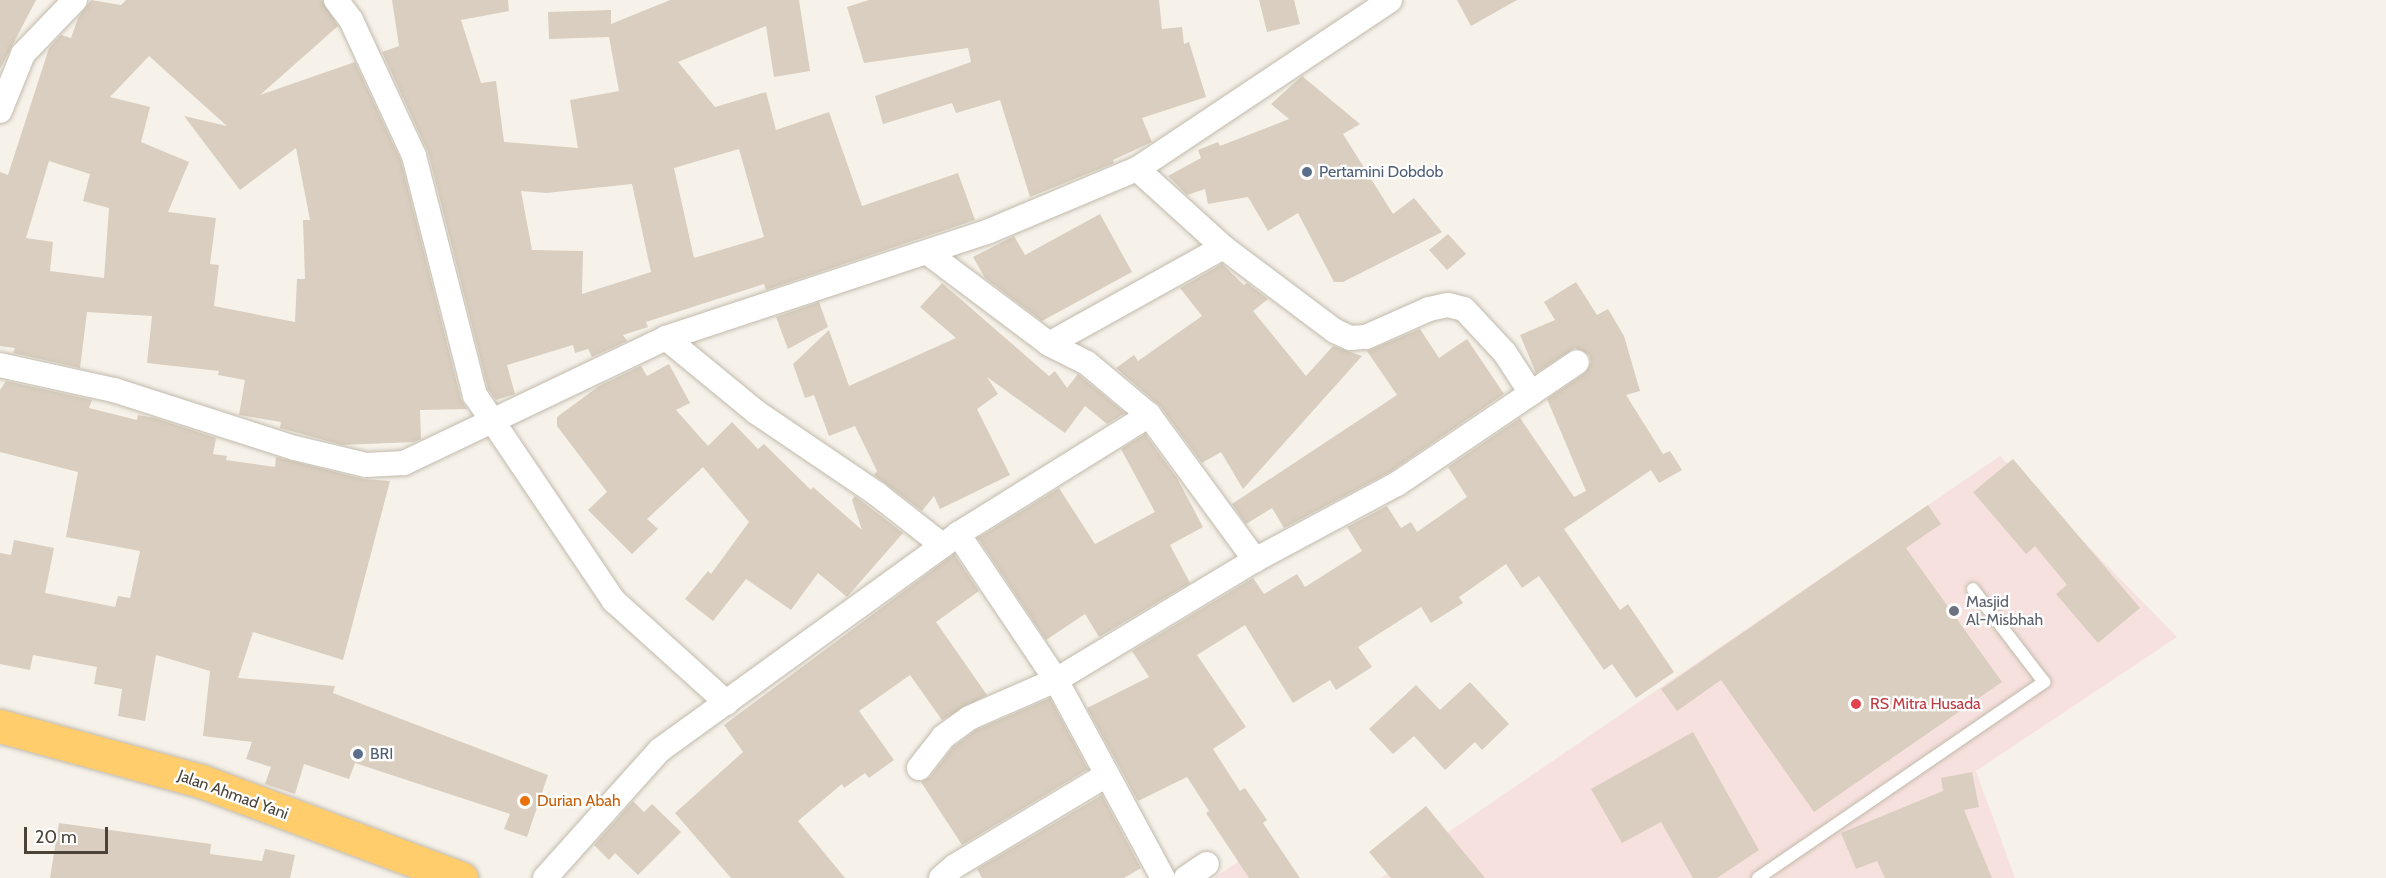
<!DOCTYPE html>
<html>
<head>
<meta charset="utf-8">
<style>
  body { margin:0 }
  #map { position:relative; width:2386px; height:878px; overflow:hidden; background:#f6f2ea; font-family:Cabin,sans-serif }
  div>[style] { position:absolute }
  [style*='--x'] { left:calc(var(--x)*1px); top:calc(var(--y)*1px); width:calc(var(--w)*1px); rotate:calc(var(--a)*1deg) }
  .medical>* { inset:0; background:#f7e1de }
  .building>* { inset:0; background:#d9cebf }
  .roads { filter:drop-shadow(0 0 2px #c2baac) drop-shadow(0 0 2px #c2baac) }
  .lane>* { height:12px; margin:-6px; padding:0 6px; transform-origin:6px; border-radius:6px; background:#fff }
  .street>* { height:24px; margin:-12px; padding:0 12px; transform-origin:12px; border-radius:12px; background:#fff }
  .highway>* { height:33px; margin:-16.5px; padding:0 16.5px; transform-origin:16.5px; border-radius:16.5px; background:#ffcd6c }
  .dots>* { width:16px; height:16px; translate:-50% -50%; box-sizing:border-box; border:3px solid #fff; border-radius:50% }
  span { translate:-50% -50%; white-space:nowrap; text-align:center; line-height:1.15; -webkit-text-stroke:4.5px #fff; paint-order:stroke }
  .service-label { font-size:16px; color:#4e5e75 }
  .left { translate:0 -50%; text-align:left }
  .worship-label { font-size:16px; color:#5b616d }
  .health-label { font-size:16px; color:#be3a42 }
  .street-label { font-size:16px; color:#4b4337 }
  .food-label { font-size:16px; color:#c56008 }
  .scale { position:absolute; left:24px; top:827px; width:84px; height:27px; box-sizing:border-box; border:3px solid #4b4337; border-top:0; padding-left:8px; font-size:18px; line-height:21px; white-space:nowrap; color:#4b4337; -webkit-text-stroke:4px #fff; paint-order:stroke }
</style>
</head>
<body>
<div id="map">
  <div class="medical">
    <div style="clip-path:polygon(2000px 456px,2177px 637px,1976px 771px,2015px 878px,1381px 878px)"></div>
    <div style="clip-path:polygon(1248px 855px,1268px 878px,1214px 878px)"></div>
  </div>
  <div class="building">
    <div style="clip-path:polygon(0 0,36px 0,0 69px)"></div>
    <div style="clip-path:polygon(evenodd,91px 0,121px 5px,126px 0,322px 0,338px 26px,260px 95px,355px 62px,401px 161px,461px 399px,467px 409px,420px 410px,421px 439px,414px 442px,342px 445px,280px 428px,281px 422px,239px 415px,245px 380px,218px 375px,219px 371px,147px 363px,152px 316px,87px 312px,80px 368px,13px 353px,15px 348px,0 346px,0 172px,8px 175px,49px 48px,61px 35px,71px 38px,78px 18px,91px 0,149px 56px,227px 126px,184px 116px,240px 190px,296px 148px,310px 220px,303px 220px,305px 279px,297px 279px,295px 322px,214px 306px,219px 265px,210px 264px,216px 218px,168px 212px,189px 162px,141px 142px,150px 107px,110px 97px,149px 56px,91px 0,49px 161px,90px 174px,83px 201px,109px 208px,104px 278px,50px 271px,53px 242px,26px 238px,49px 161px)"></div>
    <div style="clip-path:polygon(evenodd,392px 0,508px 0,509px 11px,461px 20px,481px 83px,496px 81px,504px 142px,578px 148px,570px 100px,619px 91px,609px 37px,549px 39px,548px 12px,611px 10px,611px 24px,670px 0,799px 0,810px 71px,774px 77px,766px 26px,678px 62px,715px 107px,766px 92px,776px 130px,829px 112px,862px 206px,958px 173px,975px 220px,766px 290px,764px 284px,646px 322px,648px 327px,623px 335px,627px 341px,592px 357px,588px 349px,575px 353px,573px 345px,507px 365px,515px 394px,496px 400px,488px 389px,428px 152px,382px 52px,399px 46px,392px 0,739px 149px,764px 237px,694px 258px,674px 168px,739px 149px,392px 0,632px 184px,651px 272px,582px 294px,583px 251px,532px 250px,521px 191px,546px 193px,632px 184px)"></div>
    <div style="clip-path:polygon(869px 0,1159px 0,1162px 29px,1182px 27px,1184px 44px,1189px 42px,1206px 97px,1142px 118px,1152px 142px,1113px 160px,1114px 163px,1030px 197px,1000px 100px,956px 113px,952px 103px,883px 124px,875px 96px,971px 62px,968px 48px,864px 63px,847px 7px)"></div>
    <div style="clip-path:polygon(1259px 0,1294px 0,1300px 24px,1267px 32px)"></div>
    <div style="clip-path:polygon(1457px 0,1517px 0,1471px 26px)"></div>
    <div style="clip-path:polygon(1302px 76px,1360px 124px,1343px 134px,1393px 214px,1414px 198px,1442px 232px,1343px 282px,1334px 282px,1298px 213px,1268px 231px,1248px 197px,1208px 204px,1205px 189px,1187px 195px,1168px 176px,1201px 158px,1198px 150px,1218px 142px,1220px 146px,1289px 119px,1271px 104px)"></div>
    <div style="clip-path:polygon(1100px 214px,1132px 272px,1042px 321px,985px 278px,973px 257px,1014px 236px,1025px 255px)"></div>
    <div style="clip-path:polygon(1448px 234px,1466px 254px,1447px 270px,1429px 250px)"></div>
    <div style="clip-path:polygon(1222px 264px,1244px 285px,1247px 283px,1268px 299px,1253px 311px,1306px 376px,1333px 346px,1362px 356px,1243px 489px,1221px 452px,1202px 463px,1160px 406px,1116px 368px,1134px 355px,1138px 361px,1202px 316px,1180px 288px)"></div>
    <div style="clip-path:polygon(1576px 282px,1597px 315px,1608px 309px,1624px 336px,1640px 391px,1626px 395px,1663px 454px,1670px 451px,1682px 470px,1659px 483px,1651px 470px,1564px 529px,1620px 610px,1628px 604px,1674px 672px,1636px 698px,1612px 664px,1604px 670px,1539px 576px,1522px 588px,1506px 564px,1459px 597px,1463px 603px,1431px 623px,1421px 607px,1358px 647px,1372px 667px,1336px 690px,1330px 680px,1293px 703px,1245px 625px,1197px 655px,1246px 727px,1213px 749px,1240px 791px,1245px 788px,1267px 820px,1263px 823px,1300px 878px,1249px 878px,1206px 813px,1209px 811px,1187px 777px,1138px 801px,1087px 708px,1149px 677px,1132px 651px,1253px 578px,1264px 594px,1297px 574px,1305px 587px,1362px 551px,1347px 527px,1387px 506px,1401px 528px,1411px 522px,1417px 532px,1467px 497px,1448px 467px,1520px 418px,1574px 497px,1586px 491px,1547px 399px,1585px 373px,1591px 362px,1589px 355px,1575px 348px,1536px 373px,1520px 335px,1555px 320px,1544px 302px)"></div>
    <div style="clip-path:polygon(942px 283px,1049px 376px,1055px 371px,1067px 388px,1078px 374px,1125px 413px,1107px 424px,1085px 406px,1065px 433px,987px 377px,998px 394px,977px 409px,1010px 475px,940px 509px,934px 496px,922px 511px,874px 475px,877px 471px,855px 426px,829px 436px,814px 395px,805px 398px,793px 364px,829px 330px,849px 386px,956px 338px,920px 307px)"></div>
    <div style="clip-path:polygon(819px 302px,828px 327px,788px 349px,776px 317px)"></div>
    <div style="clip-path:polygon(1420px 329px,1439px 358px,1467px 339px,1504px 394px,1390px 472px,1284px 528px,1272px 508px,1246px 524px,1232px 504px,1397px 395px,1367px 351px)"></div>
    <div style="clip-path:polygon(669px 364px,690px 403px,676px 410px,708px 446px,732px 422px,758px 449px,764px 444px,811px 490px,813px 487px,862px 530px,852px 500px,855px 496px,903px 533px,847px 597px,818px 573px,791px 610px,746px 579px,713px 621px,685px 599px,708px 571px,711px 574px,749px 522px,703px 467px,647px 519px,658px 529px,632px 554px,588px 510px,607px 492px,557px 426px,557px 417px,599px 386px,641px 366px,647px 376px)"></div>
    <div style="clip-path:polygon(6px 381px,92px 400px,89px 408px,137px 420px,138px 415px,155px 418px,216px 438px,213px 454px,227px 456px,226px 460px,275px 467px,276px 457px,363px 479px,390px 481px,343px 660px,253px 632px,238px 678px,335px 686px,333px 693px,548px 775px,527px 837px,504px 829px,510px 814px,355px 763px,349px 779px,304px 764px,295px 794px,265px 784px,271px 767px,246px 759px,252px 742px,203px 736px,210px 671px,156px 655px,145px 721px,118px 716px,122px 689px,94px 684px,97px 667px,33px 655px,30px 670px,0 664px,0 553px,11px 555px,14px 540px,54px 548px,45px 593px,115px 607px,118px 596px,130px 598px,140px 551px,66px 537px,78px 472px,0 452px,0 390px)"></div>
    <div style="clip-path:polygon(1145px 434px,1177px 478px,1203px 527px,1170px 545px,1190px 583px,1099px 637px,1085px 614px,1046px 640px,978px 538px,1059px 488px,1095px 544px,1155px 512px,1121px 449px)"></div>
    <div style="clip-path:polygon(2013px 459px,2140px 608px,2098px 643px,2056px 594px,2067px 585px,2035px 546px,2026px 554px,1973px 492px)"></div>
    <div style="clip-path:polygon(1928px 505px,1941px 524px,1906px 548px,2002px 682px,1814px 812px,1721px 680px,1677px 711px,1661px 689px)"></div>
    <div style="clip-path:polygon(954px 554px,979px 591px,936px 622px,987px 695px,942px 720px,910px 675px,859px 711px,894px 760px,869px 778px,865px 773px,844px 788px,842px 784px,798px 821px,845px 878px,731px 878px,675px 813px,743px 752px,724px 725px)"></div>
    <div style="clip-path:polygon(1470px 682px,1509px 724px,1482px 750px,1475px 742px,1445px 770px,1414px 736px,1393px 754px,1369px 729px,1416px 685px,1440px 710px)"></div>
    <div style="clip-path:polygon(1050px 698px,1088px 769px,962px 845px,921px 782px,930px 777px,953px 747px,976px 730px)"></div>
    <div style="clip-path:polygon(1693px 732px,1759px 850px,1717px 878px,1693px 878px,1661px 822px,1622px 843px,1591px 789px)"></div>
    <div style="clip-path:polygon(1972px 772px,1979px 807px,1964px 810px,1992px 878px,1885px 878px,1877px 861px,1856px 869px,1841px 833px,1943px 791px,1941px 778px)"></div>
    <div style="clip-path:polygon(1102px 795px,1141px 868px,1124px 878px,982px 878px,977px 869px)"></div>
    <div style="clip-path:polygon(633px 801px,644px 812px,652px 804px,681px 832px,638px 875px,615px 853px,609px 860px,594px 845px)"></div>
    <div style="clip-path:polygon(1426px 806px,1485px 878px,1391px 878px,1369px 852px)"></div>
    <div style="clip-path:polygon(59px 823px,211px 844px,210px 854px,262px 861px,265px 849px,295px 855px,290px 878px,50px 878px)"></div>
  </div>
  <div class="roads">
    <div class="lane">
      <div style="--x:1758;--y:878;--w:347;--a:-34.4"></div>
      <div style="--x:2044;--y:682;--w:117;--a:-127.4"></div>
    </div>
    <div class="street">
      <div style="--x:336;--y:0;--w:25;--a:53"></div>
      <div style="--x:351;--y:20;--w:150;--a:65.1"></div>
      <div style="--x:414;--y:156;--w:247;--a:75.7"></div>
      <div style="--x:475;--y:395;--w:249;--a:56"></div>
      <div style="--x:614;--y:601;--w:152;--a:42.1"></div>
      <div style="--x:0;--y:111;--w:61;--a:-68"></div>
      <div style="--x:23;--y:54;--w:75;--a:-46.1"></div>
      <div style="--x:1137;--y:169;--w:116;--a:42.2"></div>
      <div style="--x:1223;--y:247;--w:140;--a:36.9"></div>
      <div style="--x:1335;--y:331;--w:17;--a:25"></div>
      <div style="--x:1350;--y:338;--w:16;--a:-4"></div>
      <div style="--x:1366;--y:337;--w:69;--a:-24"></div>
      <div style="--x:1429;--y:309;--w:19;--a:-12"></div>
      <div style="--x:1448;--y:305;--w:16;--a:14"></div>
      <div style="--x:1464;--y:309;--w:60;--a:47"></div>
      <div style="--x:1505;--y:353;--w:48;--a:57"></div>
      <div style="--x:928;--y:253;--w:151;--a:36.9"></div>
      <div style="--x:1049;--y:344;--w:42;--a:26.6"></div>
      <div style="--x:1087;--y:363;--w:81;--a:40"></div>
      <div style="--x:1149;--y:415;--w:180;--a:53.8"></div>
      <div style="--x:666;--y:338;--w:117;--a:39.4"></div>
      <div style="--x:756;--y:412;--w:146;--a:34.1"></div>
      <div style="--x:877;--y:494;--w:83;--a:38.1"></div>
      <div style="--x:1049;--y:344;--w:199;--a:-29.1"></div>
      <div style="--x:0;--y:365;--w:117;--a:12.4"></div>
      <div style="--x:114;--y:390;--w:190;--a:17.8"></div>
      <div style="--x:295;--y:448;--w:73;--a:13.5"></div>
      <div style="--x:366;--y:465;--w:38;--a:-3"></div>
      <div style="--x:404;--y:463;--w:290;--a:-25.5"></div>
      <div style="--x:666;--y:338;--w:338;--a:-18.3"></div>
      <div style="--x:987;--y:232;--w:163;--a:-22.8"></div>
      <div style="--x:1137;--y:169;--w:304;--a:-33.7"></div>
      <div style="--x:958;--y:534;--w:176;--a:56.1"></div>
      <div style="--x:1056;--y:680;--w:225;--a:61.6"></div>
      <div style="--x:919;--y:768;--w:39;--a:-52"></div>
      <div style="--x:943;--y:737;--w:32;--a:-36"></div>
      <div style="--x:969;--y:718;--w:95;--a:-23.6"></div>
      <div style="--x:1056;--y:680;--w:232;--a:-31.1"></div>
      <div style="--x:1255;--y:560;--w:161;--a:-28.2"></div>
      <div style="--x:1397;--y:484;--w:217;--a:-34.1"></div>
      <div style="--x:545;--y:878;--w:172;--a:-48.1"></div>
      <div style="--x:660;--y:750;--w:368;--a:-35.9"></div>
      <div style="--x:958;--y:534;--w:225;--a:-31.9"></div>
      <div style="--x:941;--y:878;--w:18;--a:-41"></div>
      <div style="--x:955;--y:866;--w:175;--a:-31"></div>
      <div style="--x:1186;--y:878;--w:25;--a:-34"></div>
    </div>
    <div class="highway">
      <div style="--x:0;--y:726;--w:208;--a:15.3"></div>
      <div style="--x:201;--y:781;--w:278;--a:20.5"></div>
    </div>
  </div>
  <div class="dots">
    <div style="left:1307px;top:172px;background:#5c6f8a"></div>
    <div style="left:1954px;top:611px;background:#6b7280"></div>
    <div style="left:1856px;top:704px;background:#e0444e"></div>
    <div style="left:358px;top:754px;background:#5c6f8a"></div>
    <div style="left:525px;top:801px;background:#e8710a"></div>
  </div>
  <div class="service-label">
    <span class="left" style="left:1319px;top:172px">Pertamini Dobdob</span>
    <span class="left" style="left:370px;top:754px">BRI</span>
  </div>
  <div class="worship-label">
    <span class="left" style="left:1966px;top:611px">Masjid<br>Al-Misbhah</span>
  </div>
  <div class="health-label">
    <span class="left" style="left:1870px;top:704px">RS Mitra Husada</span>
  </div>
  <div class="street-label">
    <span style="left:233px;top:795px;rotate:20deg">Jalan Ahmad Yani</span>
  </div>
  <div class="food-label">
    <span class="left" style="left:537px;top:801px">Durian Abah</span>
  </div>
  <div class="scale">20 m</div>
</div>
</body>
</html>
